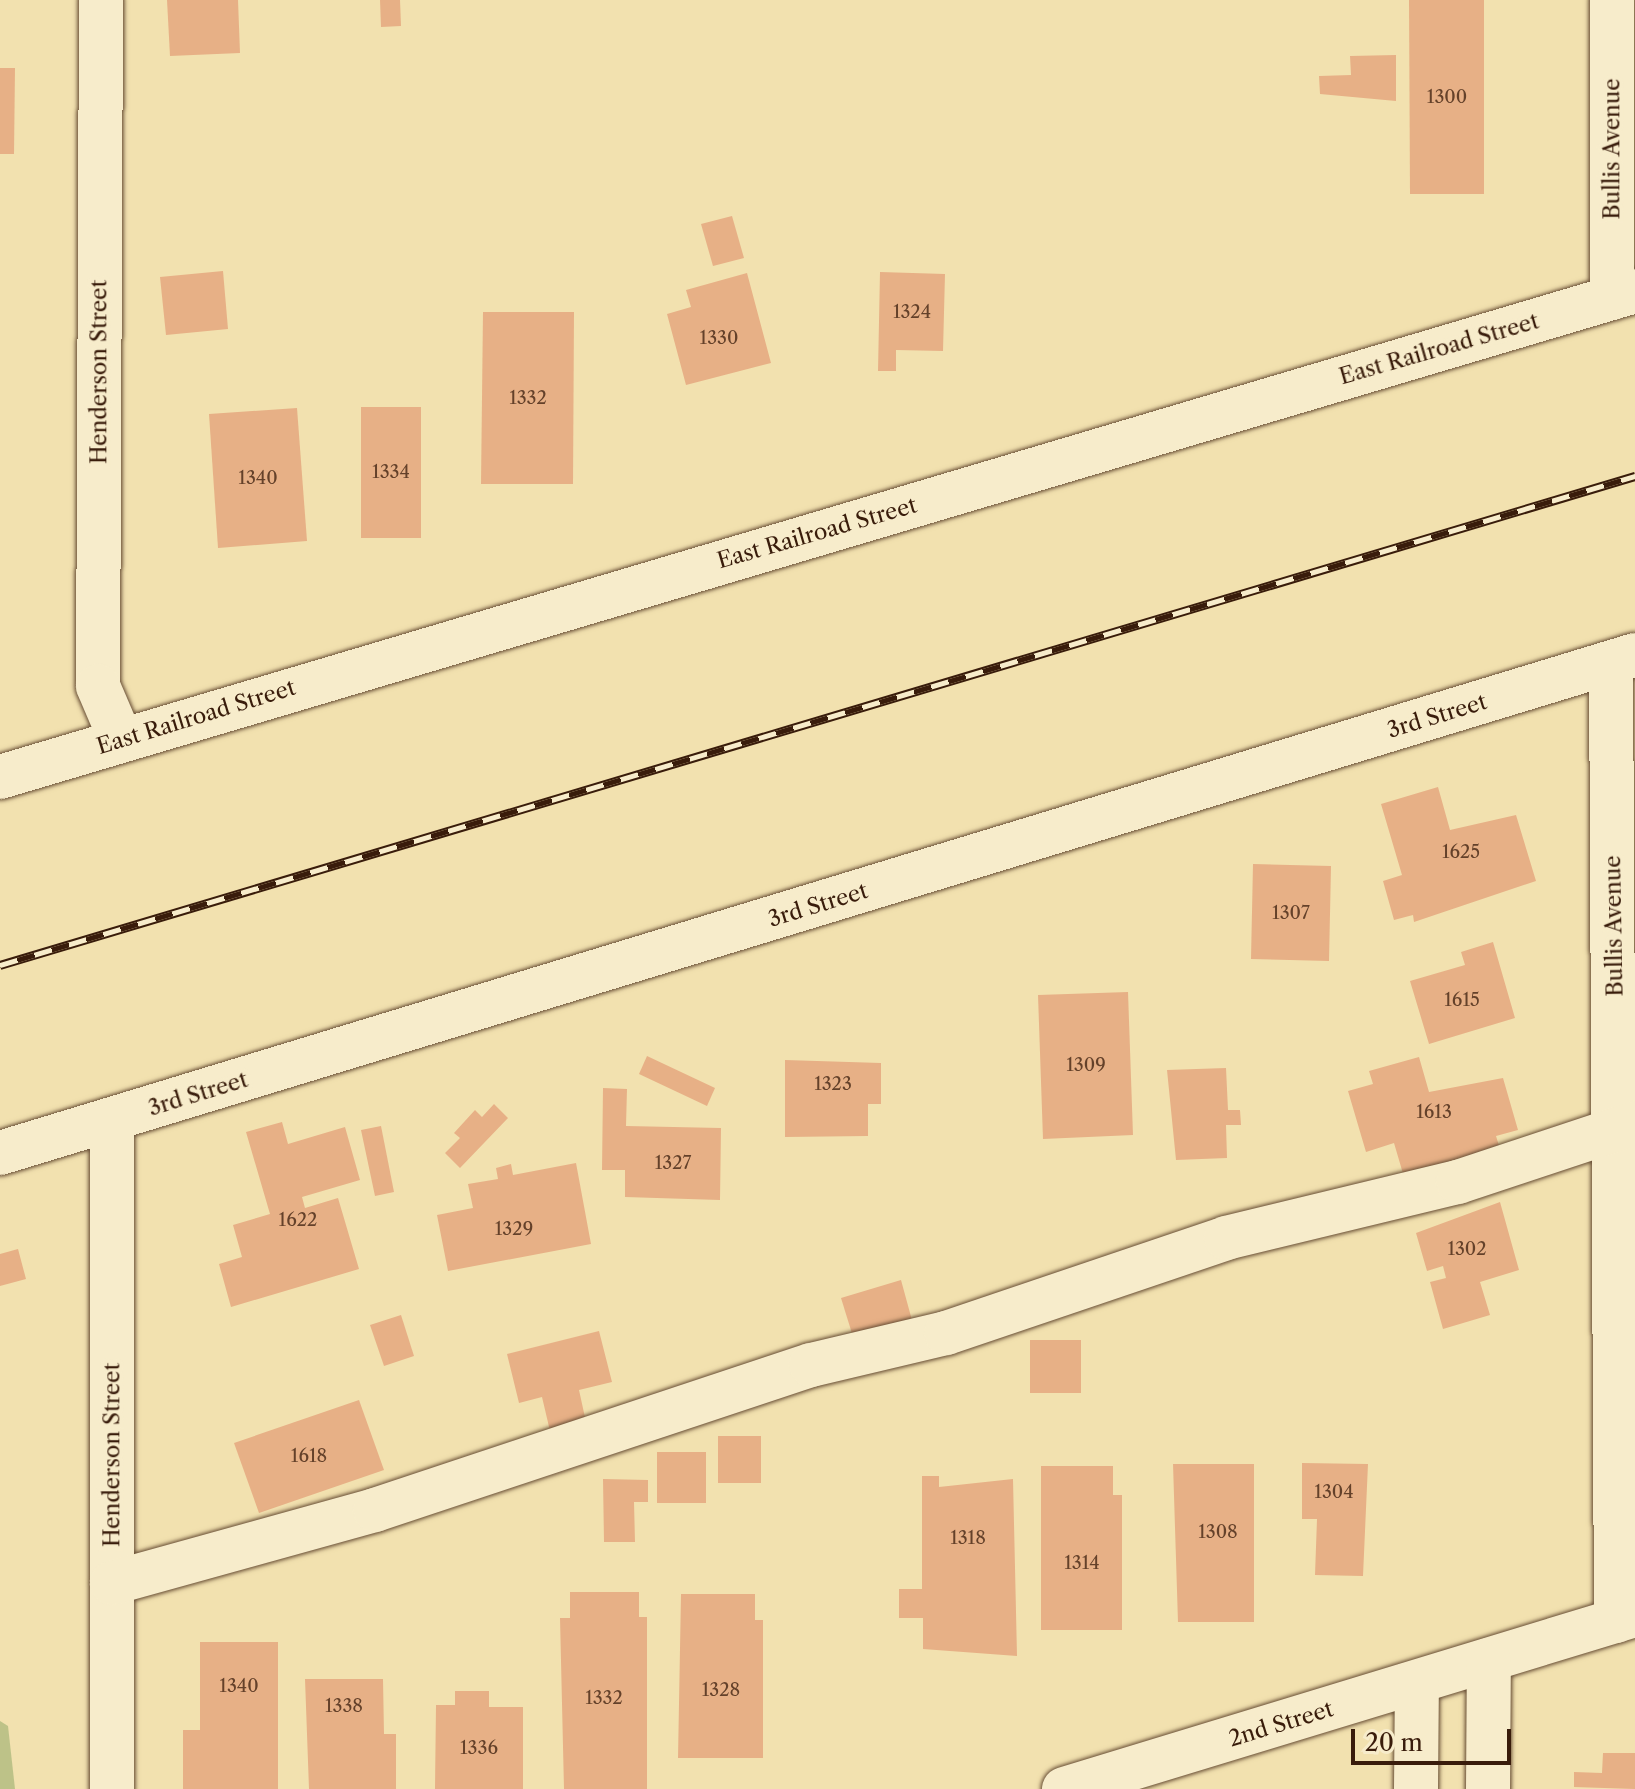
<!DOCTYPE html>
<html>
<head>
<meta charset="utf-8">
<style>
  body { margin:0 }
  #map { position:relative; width:1635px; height:1789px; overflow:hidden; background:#f2e1af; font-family:"Libre Caslon Text",serif }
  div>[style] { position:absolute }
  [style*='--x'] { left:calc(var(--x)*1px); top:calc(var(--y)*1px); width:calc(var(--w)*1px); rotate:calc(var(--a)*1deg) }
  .green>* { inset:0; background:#bdc288 }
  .building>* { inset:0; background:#e7b086 }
  .roads { filter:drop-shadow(0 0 2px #674d34) drop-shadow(0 0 2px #674d34) }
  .minor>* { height:44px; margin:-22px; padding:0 22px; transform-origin:22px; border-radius:22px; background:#f7eccb }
  .rail>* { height:9px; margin-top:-4.5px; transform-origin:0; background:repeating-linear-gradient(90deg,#f7eccb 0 18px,#391c0b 0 36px); box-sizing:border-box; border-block:2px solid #391c0b }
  span { translate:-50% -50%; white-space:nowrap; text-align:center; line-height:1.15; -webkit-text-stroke:8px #f7eccb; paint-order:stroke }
  .number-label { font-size:18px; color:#64412a }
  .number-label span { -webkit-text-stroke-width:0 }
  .street-label { font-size:22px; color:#391c0b }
  .scale { position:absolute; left:1351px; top:1729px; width:160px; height:36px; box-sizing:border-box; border:4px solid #391c0b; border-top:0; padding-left:10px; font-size:24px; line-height:28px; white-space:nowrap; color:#391c0b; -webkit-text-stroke:6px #f7eccb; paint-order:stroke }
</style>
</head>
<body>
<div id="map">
  <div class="green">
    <div style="clip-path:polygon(0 1721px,8px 1726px,15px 1789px,0 1789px)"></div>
  </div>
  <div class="building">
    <div style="clip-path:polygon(167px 0,238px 0,240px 53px,170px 56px)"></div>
    <div style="clip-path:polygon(380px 0,400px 0,401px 26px,381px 27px)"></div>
    <div style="clip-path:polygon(1409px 0,1484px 0,1484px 194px,1410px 194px)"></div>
    <div style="clip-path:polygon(1396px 55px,1396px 101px,1320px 94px,1319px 76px,1351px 75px,1350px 56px)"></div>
    <div style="clip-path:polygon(0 68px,15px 68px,14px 154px,0 154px)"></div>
    <div style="clip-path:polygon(732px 216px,744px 258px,713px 266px,701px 224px)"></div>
    <div style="clip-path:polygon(223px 271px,228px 329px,166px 335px,160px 277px)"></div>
    <div style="clip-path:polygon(880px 272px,945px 274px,943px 351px,896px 350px,896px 371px,878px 371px)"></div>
    <div style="clip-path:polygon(747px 273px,771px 363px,686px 385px,667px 314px,691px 307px,686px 290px)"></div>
    <div style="clip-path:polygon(483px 312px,574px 312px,573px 484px,481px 484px)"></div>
    <div style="clip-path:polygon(361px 407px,421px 407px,421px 538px,361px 538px)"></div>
    <div style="clip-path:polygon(297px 408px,307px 541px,218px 548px,209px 414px)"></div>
    <div style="clip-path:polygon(1438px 787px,1450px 830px,1516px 815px,1536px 881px,1414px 922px,1413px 915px,1394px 920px,1383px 881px,1402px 875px,1381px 804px)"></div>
    <div style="clip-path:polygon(1253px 864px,1331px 866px,1329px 961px,1251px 959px)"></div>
    <div style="clip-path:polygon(1493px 942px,1515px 1018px,1429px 1044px,1410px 981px,1465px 965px,1461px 952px)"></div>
    <div style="clip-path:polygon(1128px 992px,1133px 1135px,1043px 1139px,1038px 995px)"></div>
    <div style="clip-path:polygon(647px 1056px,715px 1088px,707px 1106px,639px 1074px)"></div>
    <div style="clip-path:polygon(1419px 1057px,1429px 1092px,1503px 1078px,1518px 1130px,1496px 1136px,1500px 1149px,1404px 1177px,1394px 1143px,1366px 1152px,1348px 1091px,1373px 1084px,1369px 1071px)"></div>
    <div style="clip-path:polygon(785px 1060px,881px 1063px,881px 1104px,868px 1104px,868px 1136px,785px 1137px)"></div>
    <div style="clip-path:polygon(1226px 1068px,1228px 1110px,1240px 1110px,1241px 1125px,1226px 1125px,1227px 1158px,1176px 1160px,1167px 1070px)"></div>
    <div style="clip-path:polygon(603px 1088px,627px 1089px,626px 1126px,721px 1128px,720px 1200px,625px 1197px,625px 1170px,602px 1170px)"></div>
    <div style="clip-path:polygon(494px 1104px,508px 1118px,460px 1168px,445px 1153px,460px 1138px,454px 1133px,475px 1110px,482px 1117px)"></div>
    <div style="clip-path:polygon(282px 1122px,288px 1144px,345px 1127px,360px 1180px,302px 1197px,305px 1208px,338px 1198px,359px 1269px,231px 1307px,219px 1264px,242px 1257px,233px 1225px,270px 1214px,246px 1132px)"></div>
    <div style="clip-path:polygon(381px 1126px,394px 1192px,375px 1196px,361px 1130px)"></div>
    <div style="clip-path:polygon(576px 1163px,591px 1244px,448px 1271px,437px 1215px,473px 1208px,468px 1184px,498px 1179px,496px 1168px,511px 1164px,513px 1175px)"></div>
    <div style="clip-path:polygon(1500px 1202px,1519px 1270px,1480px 1282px,1490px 1315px,1443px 1329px,1430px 1282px,1446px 1278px,1443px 1266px,1427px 1271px,1416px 1233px)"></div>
    <div style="clip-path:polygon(18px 1249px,26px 1279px,0 1286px,0 1254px)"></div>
    <div style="clip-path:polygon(901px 1280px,913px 1324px,854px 1340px,841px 1298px)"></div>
    <div style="clip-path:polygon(401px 1315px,414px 1356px,384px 1366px,370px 1325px)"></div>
    <div style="clip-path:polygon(599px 1331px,612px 1382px,579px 1390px,586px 1422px,550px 1431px,542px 1397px,519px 1403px,507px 1354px)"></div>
    <div style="clip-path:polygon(1030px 1340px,1081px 1340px,1081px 1393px,1030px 1393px)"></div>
    <div style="clip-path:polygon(359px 1400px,384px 1470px,259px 1513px,234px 1443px)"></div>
    <div style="clip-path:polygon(718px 1436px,761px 1436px,761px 1483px,718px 1483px)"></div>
    <div style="clip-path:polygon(657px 1452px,706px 1452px,706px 1503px,657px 1503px)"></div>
    <div style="clip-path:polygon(1302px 1463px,1368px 1464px,1363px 1576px,1315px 1575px,1317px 1519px,1302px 1519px)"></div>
    <div style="clip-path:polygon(1173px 1464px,1254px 1464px,1254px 1622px,1178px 1622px)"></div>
    <div style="clip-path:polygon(1041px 1466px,1113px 1466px,1113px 1495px,1122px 1495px,1122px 1630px,1041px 1630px)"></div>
    <div style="clip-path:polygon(922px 1476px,939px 1476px,939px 1487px,1013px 1479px,1017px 1656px,923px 1649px,923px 1618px,899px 1618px,899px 1589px,922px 1589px)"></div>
    <div style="clip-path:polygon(603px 1479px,648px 1480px,648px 1502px,634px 1502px,635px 1542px,604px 1542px)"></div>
    <div style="clip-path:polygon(570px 1592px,639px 1592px,639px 1617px,647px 1617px,647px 1789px,564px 1789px,560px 1618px,570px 1618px)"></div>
    <div style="clip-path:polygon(681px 1594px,755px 1594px,755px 1620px,763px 1620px,763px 1758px,678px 1758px)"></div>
    <div style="clip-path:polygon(200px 1642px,278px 1642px,278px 1789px,183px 1789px,183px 1730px,200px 1730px)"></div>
    <div style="clip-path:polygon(305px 1679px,383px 1679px,384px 1734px,396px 1734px,396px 1789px,309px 1789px)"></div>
    <div style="clip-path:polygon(455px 1691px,489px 1691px,489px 1707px,523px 1707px,523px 1789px,435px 1789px,436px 1705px,455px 1705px)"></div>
    <div style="clip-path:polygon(1603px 1753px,1635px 1753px,1635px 1789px,1574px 1787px,1574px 1772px,1602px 1773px)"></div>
  </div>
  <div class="roads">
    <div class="minor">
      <div style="--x:101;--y:0;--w:686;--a:90.25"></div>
      <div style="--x:98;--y:686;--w:59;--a:66.9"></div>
      <div style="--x:1612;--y:0;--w:298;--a:90"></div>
      <div style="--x:1611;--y:663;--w:958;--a:89.7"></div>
      <div style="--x:0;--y:777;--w:1706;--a:-16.55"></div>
      <div style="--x:112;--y:1120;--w:669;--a:90"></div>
      <div style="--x:0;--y:1153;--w:1709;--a:-16.94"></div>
      <div style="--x:112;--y:1583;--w:273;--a:-15.5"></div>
      <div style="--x:375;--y:1510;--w:459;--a:-18.4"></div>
      <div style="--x:811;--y:1365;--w:139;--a:-13.3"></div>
      <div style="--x:946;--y:1333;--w:296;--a:-18.7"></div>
      <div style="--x:1226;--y:1238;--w:239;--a:-13.6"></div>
      <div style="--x:1458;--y:1182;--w:187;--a:-18.4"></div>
      <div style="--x:1064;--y:1789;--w:597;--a:-16.95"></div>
      <div style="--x:1416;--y:1789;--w:106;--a:-89.5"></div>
      <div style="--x:1488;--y:1789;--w:129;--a:-89.6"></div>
    </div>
  </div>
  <div class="rail">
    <div style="--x:0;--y:965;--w:1707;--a:-16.65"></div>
  </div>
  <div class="number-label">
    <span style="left:1447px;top:97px">1300</span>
    <span style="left:912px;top:312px">1324</span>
    <span style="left:719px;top:338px">1330</span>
    <span style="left:528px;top:398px">1332</span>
    <span style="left:391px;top:472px">1334</span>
    <span style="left:258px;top:478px">1340</span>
    <span style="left:1461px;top:852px">1625</span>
    <span style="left:1291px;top:913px">1307</span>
    <span style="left:1462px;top:1000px">1615</span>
    <span style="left:1086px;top:1065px">1309</span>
    <span style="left:833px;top:1084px">1323</span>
    <span style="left:1434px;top:1112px">1613</span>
    <span style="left:673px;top:1163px">1327</span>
    <span style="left:298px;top:1220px">1622</span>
    <span style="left:514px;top:1229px">1329</span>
    <span style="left:1467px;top:1249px">1302</span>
    <span style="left:309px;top:1456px">1618</span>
    <span style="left:1334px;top:1492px">1304</span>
    <span style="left:1218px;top:1532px">1308</span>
    <span style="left:968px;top:1538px">1318</span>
    <span style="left:1082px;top:1563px">1314</span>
    <span style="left:239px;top:1686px">1340</span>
    <span style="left:721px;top:1690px">1328</span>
    <span style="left:604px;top:1698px">1332</span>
    <span style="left:344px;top:1706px">1338</span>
    <span style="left:479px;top:1748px">1336</span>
  </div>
  <div class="street-label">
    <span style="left:1612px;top:149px;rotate:-90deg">Bullis Avenue</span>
    <span style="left:1439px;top:349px;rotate:-16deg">East Railroad Street</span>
    <span style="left:99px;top:372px;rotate:-90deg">Henderson Street</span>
    <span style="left:817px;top:533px;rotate:-16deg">East Railroad Street</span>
    <span style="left:1437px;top:716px;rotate:-17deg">3rd Street</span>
    <span style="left:196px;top:717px;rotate:-17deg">East Railroad Street</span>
    <span style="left:818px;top:905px;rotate:-17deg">3rd Street</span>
    <span style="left:1614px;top:926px;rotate:-91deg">Bullis Avenue</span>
    <span style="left:198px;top:1094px;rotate:-17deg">3rd Street</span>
    <span style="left:112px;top:1455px;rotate:-90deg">Henderson Street</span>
    <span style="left:1281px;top:1724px;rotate:-17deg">2nd Street</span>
  </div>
  <div class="scale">20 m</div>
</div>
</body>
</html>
